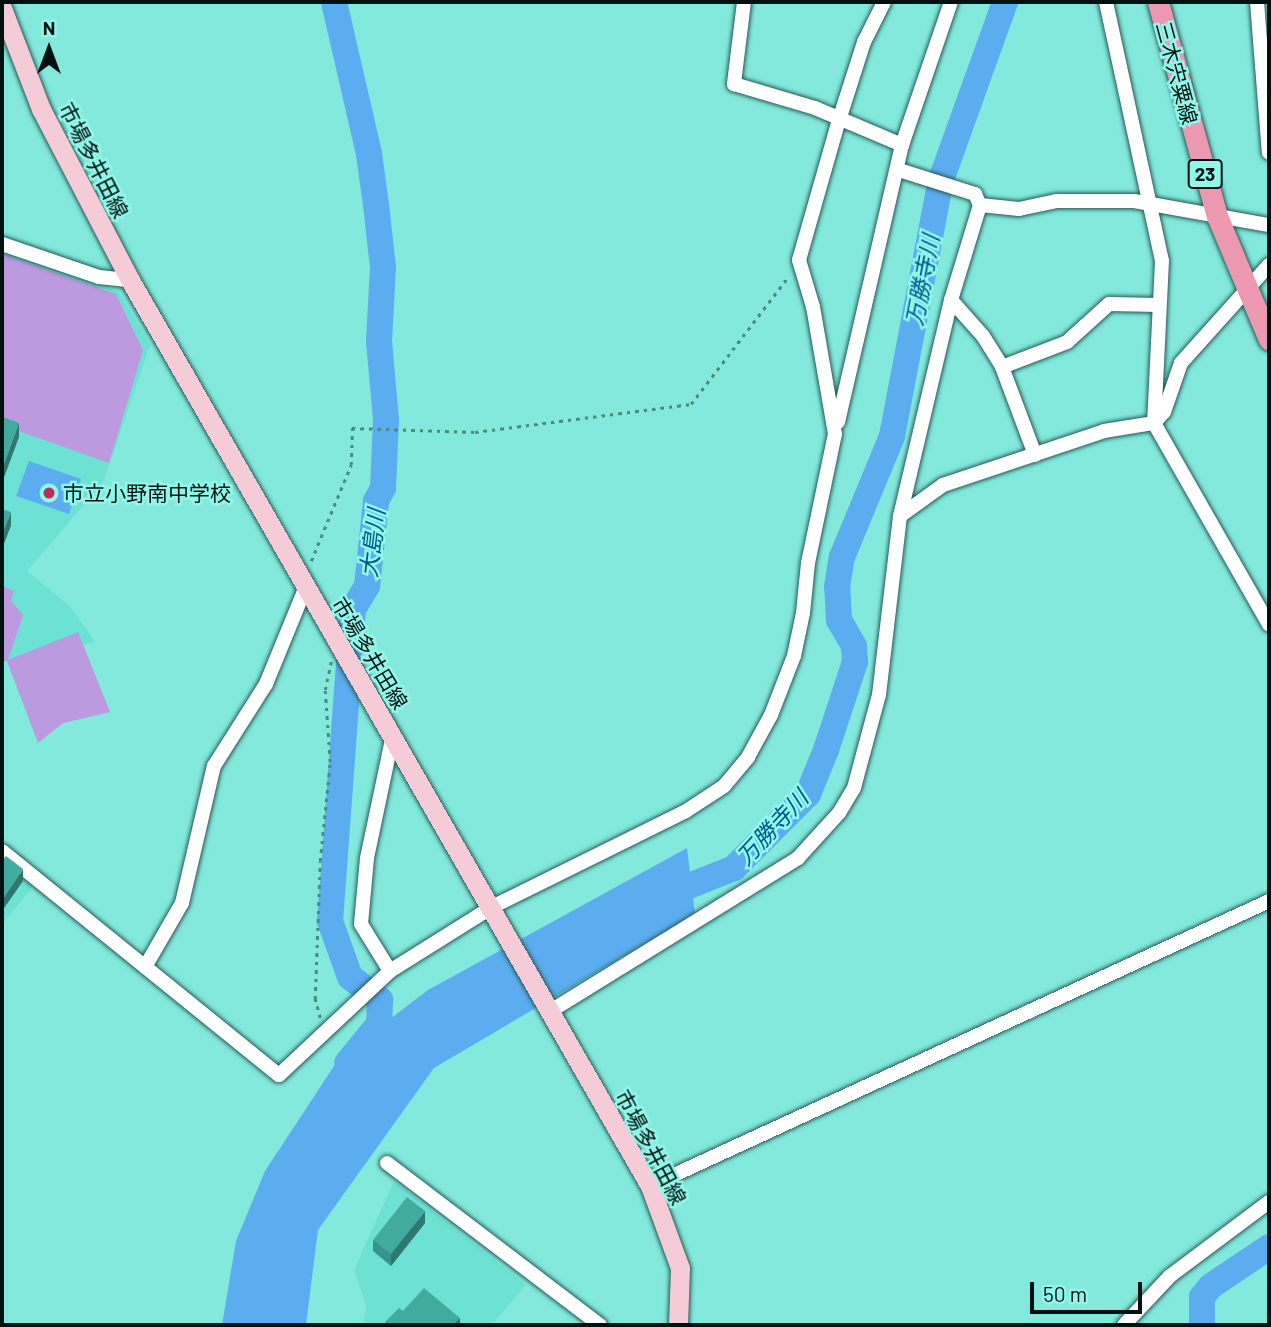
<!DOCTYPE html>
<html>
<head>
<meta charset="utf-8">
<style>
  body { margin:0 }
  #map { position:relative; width:1271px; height:1327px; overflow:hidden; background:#84e9dd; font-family:Barlow,"Noto Sans JP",sans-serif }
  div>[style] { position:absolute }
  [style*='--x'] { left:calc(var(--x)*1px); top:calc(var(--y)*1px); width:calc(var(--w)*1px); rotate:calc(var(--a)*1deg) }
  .built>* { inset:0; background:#6de2d4 }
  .green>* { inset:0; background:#bb9ae0 }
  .water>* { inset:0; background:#5cadf0 }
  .river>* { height:26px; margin:-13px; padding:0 13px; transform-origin:13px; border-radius:13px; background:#5cadf0 }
  .path>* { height:2.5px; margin-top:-1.25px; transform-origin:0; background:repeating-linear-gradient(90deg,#4a8a82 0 3.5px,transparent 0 8.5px) }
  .roads { filter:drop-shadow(0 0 2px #245b55) drop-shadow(0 0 2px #245b55) }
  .street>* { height:14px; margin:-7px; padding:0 7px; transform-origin:7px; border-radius:7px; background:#fff }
  .secondary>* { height:19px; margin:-9.5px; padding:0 9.5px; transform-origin:9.5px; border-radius:9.5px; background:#f5cbd8 }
  .primary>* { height:21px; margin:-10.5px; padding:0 10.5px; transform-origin:10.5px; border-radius:10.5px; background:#ec98b0 }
  .wall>* { inset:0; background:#38938a }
  .shaded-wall>* { inset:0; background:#2e7870 }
  .building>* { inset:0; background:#41aba0 }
  .dots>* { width:19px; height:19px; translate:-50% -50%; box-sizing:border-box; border:4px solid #91f7ea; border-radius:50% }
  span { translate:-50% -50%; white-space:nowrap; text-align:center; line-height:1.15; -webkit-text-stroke:5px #91f7ea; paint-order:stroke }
  .shield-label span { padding:2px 5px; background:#91f7ea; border:2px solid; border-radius:5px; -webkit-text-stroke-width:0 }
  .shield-label { font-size:19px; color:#00110f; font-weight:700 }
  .street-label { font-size:21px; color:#00110f }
  .poi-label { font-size:21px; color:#00110f }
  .left { translate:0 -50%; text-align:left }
  .water-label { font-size:23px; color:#00568b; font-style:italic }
  .frame { position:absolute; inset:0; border:4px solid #00110f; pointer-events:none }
  .north { position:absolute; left:14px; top:14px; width:70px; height:70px; -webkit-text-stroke:5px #91f7ea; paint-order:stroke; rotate:0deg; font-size:19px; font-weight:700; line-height:28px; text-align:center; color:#00110f }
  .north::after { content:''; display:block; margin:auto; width:24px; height:32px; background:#00110f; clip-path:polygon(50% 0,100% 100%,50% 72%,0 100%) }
  .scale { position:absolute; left:1030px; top:1282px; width:112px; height:32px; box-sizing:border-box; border:4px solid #00110f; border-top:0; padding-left:9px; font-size:21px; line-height:24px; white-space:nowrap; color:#00110f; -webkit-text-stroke:5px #91f7ea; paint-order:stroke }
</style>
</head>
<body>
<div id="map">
  <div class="built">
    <div style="clip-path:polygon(2px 251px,119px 292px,150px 345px,103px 483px,27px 571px,71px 607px,95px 642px,83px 645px,110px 712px,63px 723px,38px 743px,7px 661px,2px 661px)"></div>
    <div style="clip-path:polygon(2px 862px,33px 886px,2px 925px)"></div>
    <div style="clip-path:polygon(394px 1181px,526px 1285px,492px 1325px,364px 1325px,366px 1305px,354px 1270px)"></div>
  </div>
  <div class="green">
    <div style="clip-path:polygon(2px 254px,116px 294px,143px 350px,109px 463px,2px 425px)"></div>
    <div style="clip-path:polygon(2px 586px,14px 591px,11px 601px,23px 615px,8px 660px,78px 632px,110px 712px,63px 723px,38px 743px,7px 661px,2px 661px)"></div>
  </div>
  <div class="water">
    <div style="clip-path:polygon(29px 461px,81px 479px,69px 514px,16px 496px)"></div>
    <div style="clip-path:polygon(687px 848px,695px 914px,434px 1068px,318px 1230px,306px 1325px,222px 1325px,236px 1241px,265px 1171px,340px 1057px,428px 990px)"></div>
  </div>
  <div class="river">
    <div style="--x:334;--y:2;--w:156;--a:77"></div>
    <div style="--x:369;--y:154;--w:51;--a:82.2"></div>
    <div style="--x:376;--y:205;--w:62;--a:83.6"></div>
    <div style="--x:383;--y:267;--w:74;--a:93.1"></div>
    <div style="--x:379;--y:341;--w:79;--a:84.9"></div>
    <div style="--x:386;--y:420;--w:68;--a:92.5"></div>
    <div style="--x:383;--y:488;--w:15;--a:118"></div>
    <div style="--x:376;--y:501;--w:85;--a:96"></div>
    <div style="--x:367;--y:586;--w:27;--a:121"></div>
    <div style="--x:353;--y:609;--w:313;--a:94.2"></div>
    <div style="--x:330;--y:921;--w:59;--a:70.3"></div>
    <div style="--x:350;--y:977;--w:38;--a:37"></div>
    <div style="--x:380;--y:1000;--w:24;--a:92"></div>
    <div style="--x:379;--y:1024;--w:50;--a:129.4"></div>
    <div style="--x:657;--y:890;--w:27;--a:-4"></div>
    <div style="--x:684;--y:888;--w:54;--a:-21.8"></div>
    <div style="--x:734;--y:868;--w:105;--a:-45"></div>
    <div style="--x:808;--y:794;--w:48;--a:-67.8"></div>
    <div style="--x:826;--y:750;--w:93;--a:-71.8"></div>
    <div style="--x:855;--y:662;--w:16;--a:-94"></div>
    <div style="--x:854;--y:646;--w:30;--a:-120"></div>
    <div style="--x:839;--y:620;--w:33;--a:-93"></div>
    <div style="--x:837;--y:587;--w:30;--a:-81"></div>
    <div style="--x:842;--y:557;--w:131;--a:-67.5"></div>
    <div style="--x:892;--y:436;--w:261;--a:-79.2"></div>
    <div style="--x:941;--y:180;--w:189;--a:-70.2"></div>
    <div style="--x:1202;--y:1325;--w:28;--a:-90"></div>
    <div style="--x:1202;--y:1297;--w:14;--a:-51"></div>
    <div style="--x:1211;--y:1286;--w:70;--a:-33.9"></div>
  </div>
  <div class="path">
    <div style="--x:311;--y:561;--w:104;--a:-67.4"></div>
    <div style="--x:351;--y:465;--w:37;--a:-88"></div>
    <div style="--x:352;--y:428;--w:123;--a:1.9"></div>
    <div style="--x:475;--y:432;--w:218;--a:-7.4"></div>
    <div style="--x:691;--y:404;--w:161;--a:-52.6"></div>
    <div style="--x:320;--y:1018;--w:20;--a:-105"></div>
    <div style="--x:315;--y:999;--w:138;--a:-87.9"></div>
    <div style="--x:320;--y:861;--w:100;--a:-84.2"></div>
    <div style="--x:330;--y:762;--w:72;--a:-94"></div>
    <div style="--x:325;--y:690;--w:29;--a:-78"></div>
  </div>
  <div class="roads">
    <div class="street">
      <div style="--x:744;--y:2;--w:83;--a:97"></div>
      <div style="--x:734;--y:84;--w:84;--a:16.5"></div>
      <div style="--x:815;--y:108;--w:95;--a:23"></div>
      <div style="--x:1106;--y:2;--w:265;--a:77.8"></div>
      <div style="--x:1162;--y:261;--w:162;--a:92.8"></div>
      <div style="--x:1154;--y:423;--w:232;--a:60.3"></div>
      <div style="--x:1257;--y:2;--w:151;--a:85.5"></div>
      <div style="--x:899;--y:170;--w:80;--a:17.5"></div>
      <div style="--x:975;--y:194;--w:12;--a:66"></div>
      <div style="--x:980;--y:205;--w:39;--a:6"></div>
      <div style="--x:1019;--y:209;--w:38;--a:-12"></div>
      <div style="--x:1056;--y:201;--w:78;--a:0"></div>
      <div style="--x:1134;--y:201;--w:137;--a:10.1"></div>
      <div style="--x:2;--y:244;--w:102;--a:18.8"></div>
      <div style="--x:99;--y:277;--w:31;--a:6"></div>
      <div style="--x:951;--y:300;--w:48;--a:48.4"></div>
      <div style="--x:983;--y:336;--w:36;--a:58"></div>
      <div style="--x:1002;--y:367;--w:94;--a:69.4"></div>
      <div style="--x:1002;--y:367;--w:70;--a:-21"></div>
      <div style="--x:1067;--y:342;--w:57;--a:-42.1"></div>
      <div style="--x:1109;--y:304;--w:50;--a:1.1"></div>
      <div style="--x:838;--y:422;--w:284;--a:-77"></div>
      <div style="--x:902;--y:145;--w:151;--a:-71.1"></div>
      <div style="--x:900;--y:516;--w:53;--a:-35.8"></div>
      <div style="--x:943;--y:485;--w:170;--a:-18.5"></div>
      <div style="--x:1104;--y:431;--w:51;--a:-9.1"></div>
      <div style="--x:1154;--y:423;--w:15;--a:-48"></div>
      <div style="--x:1164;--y:412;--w:52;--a:-70.9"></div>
      <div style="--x:1181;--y:363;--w:132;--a:-48.1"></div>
      <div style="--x:2;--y:851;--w:356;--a:39"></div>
      <div style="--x:279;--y:1075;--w:152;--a:-43.1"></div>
      <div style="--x:390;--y:971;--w:120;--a:-32.1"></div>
      <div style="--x:492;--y:907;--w:216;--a:-26.3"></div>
      <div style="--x:686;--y:811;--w:45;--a:-33.3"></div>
      <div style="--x:724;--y:786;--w:38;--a:-50"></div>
      <div style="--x:748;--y:757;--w:48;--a:-61.3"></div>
      <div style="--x:771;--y:715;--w:63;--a:-68.7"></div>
      <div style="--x:794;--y:656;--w:44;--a:-78.2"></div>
      <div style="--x:803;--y:613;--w:50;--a:-84.3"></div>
      <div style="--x:808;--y:563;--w:132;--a:-78.2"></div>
      <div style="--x:835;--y:434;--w:129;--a:-99.8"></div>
      <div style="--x:813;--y:307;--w:49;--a:-106.6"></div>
      <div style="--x:799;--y:260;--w:146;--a:-74.1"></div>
      <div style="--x:839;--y:120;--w:82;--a:-72.2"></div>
      <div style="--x:864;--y:42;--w:45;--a:-63.4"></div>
      <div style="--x:145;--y:967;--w:74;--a:-60"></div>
      <div style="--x:182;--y:903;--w:141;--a:-76.9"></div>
      <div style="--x:214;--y:766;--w:97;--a:-57.6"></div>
      <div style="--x:266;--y:684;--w:103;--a:-67.7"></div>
      <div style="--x:390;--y:971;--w:55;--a:-121.7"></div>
      <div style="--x:361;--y:924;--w:66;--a:-84.8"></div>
      <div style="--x:367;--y:858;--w:126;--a:-78.1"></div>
      <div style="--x:549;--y:1012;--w:293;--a:-31.7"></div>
      <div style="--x:798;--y:858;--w:61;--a:-47.7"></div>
      <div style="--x:839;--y:813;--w:29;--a:-59"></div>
      <div style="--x:854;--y:788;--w:96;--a:-75"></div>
      <div style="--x:879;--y:695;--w:180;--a:-83.3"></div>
      <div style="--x:900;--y:516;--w:222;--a:-76.7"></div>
      <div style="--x:951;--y:300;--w:99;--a:-73"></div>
      <div style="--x:387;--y:1163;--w:268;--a:37.3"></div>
      <div style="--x:650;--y:1186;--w:681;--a:-24.72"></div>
      <div style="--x:1124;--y:1325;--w:67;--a:-46.8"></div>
      <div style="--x:1170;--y:1276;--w:124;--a:-36.8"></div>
    </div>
    <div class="secondary">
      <div style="--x:2;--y:8;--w:108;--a:68.9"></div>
      <div style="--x:41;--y:109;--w:193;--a:62.5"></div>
      <div style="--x:130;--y:280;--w:1045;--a:60.15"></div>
      <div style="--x:650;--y:1186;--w:87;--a:69.9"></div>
      <div style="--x:680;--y:1268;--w:57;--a:92"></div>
    </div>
    <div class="primary">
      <div style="--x:1158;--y:2;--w:222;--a:74.6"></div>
      <div style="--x:1217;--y:216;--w:134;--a:67.2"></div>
    </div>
  </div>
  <div class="wall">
    <div style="clip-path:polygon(2px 509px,11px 525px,3px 546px,2px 545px)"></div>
    <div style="clip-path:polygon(425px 1223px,391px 1266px,373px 1251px,373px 1240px)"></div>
  </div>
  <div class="shaded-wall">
    <div style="clip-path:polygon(19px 423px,19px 437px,2px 483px,2px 469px)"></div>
    <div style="clip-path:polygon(11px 512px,11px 525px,3px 546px,3px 533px)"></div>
    <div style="clip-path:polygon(23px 869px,23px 881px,2px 911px,2px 900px)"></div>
    <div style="clip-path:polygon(425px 1211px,425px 1223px,391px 1266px,391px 1254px)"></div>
    <div style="clip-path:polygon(460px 1318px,460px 1325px,452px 1325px)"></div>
  </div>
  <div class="building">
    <div style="clip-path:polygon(3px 417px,19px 423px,2px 469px,2px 420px)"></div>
    <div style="clip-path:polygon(2px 509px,11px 512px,3px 533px,2px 532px)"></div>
    <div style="clip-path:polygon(6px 856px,23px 869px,2px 900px,2px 861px)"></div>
    <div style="clip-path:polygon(407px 1197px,425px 1211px,391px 1254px,373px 1240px)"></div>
    <div style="clip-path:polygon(424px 1288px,460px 1318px,452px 1325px,388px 1325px,385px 1322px,399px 1308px,403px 1311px)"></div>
  </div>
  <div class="dots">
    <div style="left:49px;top:493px;background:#bb2d5e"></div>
  </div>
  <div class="shield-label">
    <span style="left:1205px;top:174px">23</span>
  </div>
  <div class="street-label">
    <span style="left:1177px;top:73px;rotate:75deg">三木宍粟線</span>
    <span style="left:94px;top:160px;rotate:63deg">市場多井田線</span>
    <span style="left:370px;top:653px;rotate:59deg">市場多井田線</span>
    <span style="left:651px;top:1147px;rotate:62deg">市場多井田線</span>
  </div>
  <div class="poi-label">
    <span class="left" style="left:63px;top:493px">市立小野南中学校</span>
  </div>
  <div class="water-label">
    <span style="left:922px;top:280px;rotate:-79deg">万勝寺川</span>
    <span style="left:372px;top:543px;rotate:-83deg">大島川</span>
    <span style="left:772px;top:827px;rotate:-47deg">万勝寺川</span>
  </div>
  <div class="frame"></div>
  <div class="north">N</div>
  <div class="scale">50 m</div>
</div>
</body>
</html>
